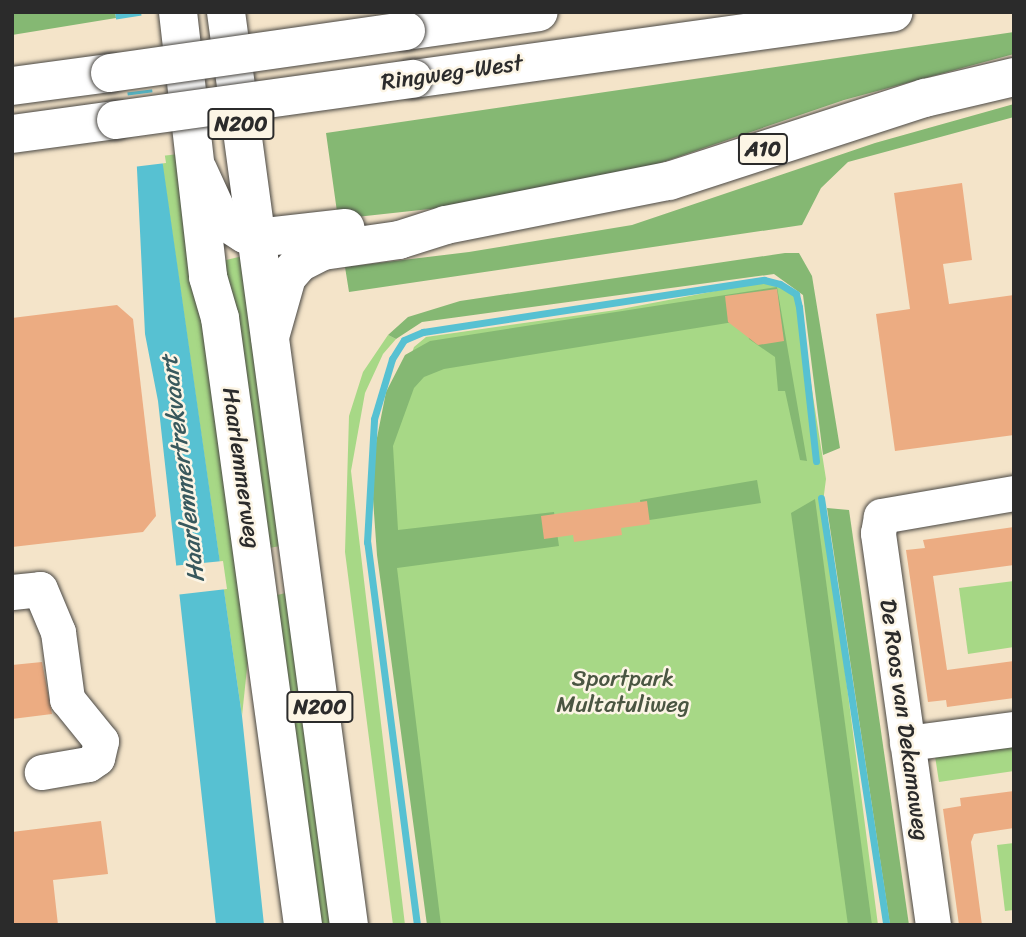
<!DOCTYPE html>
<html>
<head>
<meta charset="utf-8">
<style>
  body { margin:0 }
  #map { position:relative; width:1026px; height:937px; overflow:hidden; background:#f4e4c9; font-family:Sriracha,sans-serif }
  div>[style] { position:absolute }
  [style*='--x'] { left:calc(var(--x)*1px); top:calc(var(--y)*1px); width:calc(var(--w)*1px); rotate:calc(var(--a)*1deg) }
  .green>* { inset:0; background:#a7d886 }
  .forest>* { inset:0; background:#85b873 }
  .water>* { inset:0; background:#57c1d2 }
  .pier>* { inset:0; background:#f4e4c9 }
  .stream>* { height:7px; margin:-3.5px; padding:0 3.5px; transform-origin:3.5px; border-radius:3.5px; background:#57c1d2 }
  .building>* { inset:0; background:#ecac82 }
  .roads { filter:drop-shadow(0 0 2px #494743) drop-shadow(0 0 2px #494743) }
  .minor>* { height:35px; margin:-17.5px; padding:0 17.5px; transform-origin:17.5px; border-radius:17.5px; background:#fff }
  .major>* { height:38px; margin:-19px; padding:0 19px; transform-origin:19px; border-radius:19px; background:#fff }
  .highway>* { height:38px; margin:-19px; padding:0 19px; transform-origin:19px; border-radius:19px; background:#fff }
  .bridges { filter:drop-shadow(0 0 2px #494743) drop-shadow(0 0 2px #494743) }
  .highway-bridge>* { height:38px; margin:-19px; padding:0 19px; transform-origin:19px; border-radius:19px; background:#fff }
  span { translate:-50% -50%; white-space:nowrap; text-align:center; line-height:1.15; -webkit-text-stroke:5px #fcf5e5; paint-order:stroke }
  .shield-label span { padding:2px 5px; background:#fcf5e5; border:2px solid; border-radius:5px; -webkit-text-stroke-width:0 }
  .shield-label { font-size:21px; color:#2b2b2b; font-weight:700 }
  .street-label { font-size:23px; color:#2b2b2b }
  .park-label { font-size:23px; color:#4a5642 }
  .water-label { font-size:24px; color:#38585d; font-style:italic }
  .frame { position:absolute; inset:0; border:14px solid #2b2b2b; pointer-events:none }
</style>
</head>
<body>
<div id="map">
  <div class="green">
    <div style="clip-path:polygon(188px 153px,251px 630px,242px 716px,161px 156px)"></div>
    <div style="clip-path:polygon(247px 255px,286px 545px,269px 548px,222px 261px)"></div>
    <div style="clip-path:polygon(773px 280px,792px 289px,799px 307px,826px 479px,823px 502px,878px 925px,428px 925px,381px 525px,400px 387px,414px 347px,426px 337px,616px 310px)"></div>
    <div style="clip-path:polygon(388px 335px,396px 339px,383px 354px,365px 393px,351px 471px,405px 925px,393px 925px,345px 552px,349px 416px,363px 372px)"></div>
    <div style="clip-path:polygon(1014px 581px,1014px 647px,968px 654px,959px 588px)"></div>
    <div style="clip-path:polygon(294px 591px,337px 925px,317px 925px,273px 596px)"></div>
    <div style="clip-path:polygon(1014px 744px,1014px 771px,939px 782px,935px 756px)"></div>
    <div style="clip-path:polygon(1014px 843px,1014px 910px,1005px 911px,997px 845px)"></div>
  </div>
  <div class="forest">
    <div style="clip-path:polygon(12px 12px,115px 12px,116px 18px,12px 35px)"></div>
    <div style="clip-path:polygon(1014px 32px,1014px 54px,844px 100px,634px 172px,512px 200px,338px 219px,326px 133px)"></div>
    <div style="clip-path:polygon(1014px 104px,1014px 117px,848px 162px,821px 188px,802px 225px,349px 292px,345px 267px,469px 252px,632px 225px,875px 143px)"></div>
    <div style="clip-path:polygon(785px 253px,799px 253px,812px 276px,840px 448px,823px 455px,803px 295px,774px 274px,422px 322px,396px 339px,388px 335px,408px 317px,460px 301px)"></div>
    <div style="clip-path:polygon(777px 287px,807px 461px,800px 460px,785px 391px,778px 391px,775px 357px,749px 339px,746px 320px,444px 369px,424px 377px,414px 388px,393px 446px,398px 530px,554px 512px,559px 546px,397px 568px,441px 925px,427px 925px,377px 555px,373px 499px,374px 453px,386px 392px,405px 355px,430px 341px)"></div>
    <div style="clip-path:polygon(757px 480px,761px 503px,643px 521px,640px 500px)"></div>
    <div style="clip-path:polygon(815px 499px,872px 925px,848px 925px,791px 513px)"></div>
    <div style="clip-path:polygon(827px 508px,849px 510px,909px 925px,890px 925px)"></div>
  </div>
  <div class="water">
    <div style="clip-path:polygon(115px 12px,141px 12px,242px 716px,264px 925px,216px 925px,158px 401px,145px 334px,136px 149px)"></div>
  </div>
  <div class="pier">
    <div style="clip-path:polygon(145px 15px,155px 89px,123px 93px,113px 20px)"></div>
    <div style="clip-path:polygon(155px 92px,166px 163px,133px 167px,124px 96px)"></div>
    <div style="clip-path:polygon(223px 561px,227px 589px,175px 595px,172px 566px)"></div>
  </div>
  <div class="stream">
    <div style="--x:821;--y:498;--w:432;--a:81.3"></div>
    <div style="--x:417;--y:925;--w:386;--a:-97.4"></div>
    <div style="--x:367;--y:542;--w:123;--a:-86.7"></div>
    <div style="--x:374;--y:419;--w:63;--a:-73.3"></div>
    <div style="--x:392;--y:359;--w:22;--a:-58"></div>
    <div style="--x:404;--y:340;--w:21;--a:-23"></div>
    <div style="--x:423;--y:332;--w:345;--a:-8.7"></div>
    <div style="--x:764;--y:280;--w:16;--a:14"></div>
    <div style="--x:780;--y:284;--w:19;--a:32"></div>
    <div style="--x:796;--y:294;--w:13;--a:77"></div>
    <div style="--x:799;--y:307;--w:155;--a:83.7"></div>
  </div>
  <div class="building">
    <div style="clip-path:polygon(962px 183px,972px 260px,943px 264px,949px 304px,1014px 295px,1014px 435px,895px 451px,876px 314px,910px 309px,894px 193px)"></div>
    <div style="clip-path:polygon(777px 289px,784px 341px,758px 345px,728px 322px,725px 296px)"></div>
    <div style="clip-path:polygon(117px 305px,133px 319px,156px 516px,143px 532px,12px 547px,12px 318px)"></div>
    <div style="clip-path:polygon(647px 501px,650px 524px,621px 528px,622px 535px,574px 542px,573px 535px,544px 539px,541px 516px)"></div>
    <div style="clip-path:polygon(1014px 527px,1014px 565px,933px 576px,947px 670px,1014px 661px,1014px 698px,947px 707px,946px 700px,928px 702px,906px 550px,925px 548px,923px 540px)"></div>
    <div style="clip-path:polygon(42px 662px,52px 714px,12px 719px,12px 665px)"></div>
    <div style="clip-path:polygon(1014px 791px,1014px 828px,974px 834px,971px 842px,982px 925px,959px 925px,943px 809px,961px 806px,960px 798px)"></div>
    <div style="clip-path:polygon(101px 821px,108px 874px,53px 880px,58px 925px,12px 925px,12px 832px)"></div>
  </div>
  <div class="roads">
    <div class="minor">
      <div style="--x:12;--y:592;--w:28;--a:-6"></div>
      <div style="--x:40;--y:589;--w:47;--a:67.3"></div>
      <div style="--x:58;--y:632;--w:68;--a:82.3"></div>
      <div style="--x:67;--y:699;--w:54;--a:51"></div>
      <div style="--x:101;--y:741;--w:17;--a:103"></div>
      <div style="--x:97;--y:758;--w:11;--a:146"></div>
      <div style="--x:88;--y:764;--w:47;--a:170.1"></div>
      <div style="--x:907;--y:743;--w:108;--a:-7.5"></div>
      <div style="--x:933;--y:925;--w:396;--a:-98"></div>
      <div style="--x:878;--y:533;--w:17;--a:-80"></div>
      <div style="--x:881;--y:516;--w:135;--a:-9.8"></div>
    </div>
    <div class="major">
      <div style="--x:178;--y:12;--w:267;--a:83.5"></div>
      <div style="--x:208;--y:277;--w:43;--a:73.7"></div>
      <div style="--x:220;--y:318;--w:613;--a:82.21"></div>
      <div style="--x:226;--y:12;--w:921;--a:82.33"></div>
    </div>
    <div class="highway">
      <div style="--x:406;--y:31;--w:134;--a:-8.1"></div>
      <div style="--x:413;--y:79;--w:485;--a:-7.9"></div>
      <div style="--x:12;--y:86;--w:99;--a:-7.6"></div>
      <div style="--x:12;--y:134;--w:105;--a:-7.7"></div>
      <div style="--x:198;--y:170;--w:53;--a:65.4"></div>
      <div style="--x:220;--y:218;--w:30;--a:33"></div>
      <div style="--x:245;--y:234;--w:21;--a:8"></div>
      <div style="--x:266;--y:237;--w:80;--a:-6.5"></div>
      <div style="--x:270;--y:337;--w:62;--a:-74.2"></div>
      <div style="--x:287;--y:277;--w:18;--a:-49"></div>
      <div style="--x:299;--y:263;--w:27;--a:-27"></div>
      <div style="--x:323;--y:251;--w:77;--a:-8.2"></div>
      <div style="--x:399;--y:240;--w:49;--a:-17.7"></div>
      <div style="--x:446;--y:225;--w:227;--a:-11.2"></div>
      <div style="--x:669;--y:181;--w:269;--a:-18"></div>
      <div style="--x:925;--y:98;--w:91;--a:-13.3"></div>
    </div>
  </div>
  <div class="bridges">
    <div class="highway-bridge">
      <div style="--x:110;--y:73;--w:299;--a:-8.1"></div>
      <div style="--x:116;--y:120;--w:300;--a:-7.9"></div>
    </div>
  </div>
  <div class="shield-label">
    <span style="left:241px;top:124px">N200</span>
    <span style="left:763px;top:149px">A10</span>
    <span style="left:320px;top:707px">N200</span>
  </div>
  <div class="street-label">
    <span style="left:452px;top:73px;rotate:-8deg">Ringweg-West</span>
    <span style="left:241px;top:468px;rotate:82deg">Haarlemmerweg</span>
    <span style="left:904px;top:720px;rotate:82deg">De Roos van Dekamaweg</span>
  </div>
  <div class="park-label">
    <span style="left:623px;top:692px">Sportpark<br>Multatuliweg</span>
  </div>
  <div class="water-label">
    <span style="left:183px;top:469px;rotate:-97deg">Haarlemmertrekvaart</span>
  </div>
  <div class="frame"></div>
</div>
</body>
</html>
